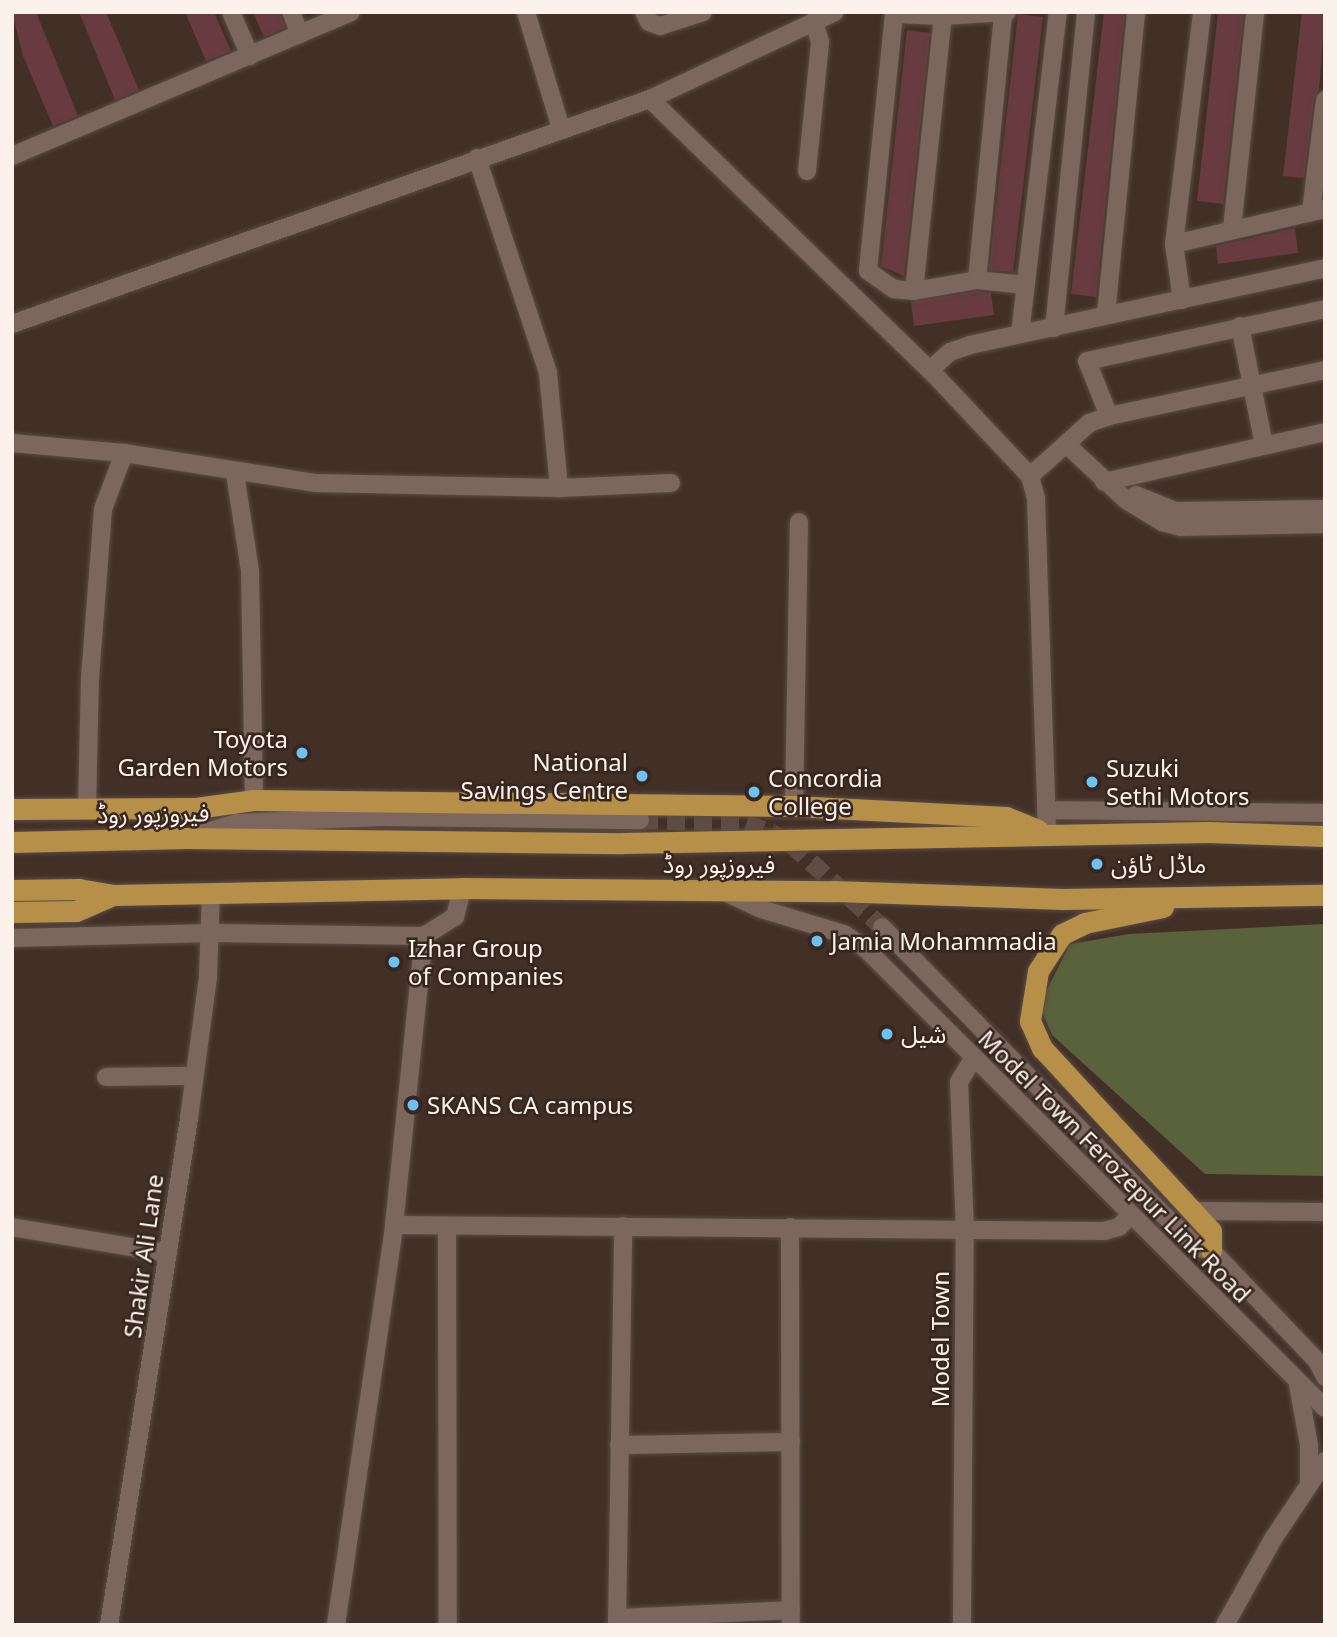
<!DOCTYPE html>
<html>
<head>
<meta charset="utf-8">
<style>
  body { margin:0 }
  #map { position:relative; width:1337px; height:1637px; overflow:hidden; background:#423027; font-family:"Noto Sans","Noto Sans Arabic",sans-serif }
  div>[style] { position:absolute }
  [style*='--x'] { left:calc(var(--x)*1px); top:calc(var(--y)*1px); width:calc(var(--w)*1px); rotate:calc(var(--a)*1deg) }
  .green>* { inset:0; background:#59623b }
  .building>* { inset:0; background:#673b3f }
  .minor-tunnel>* { height:18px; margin-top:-9px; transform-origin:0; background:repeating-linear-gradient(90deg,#5e4d44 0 18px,transparent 0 27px) }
  .roads { filter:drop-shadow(0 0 2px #5b4c45) drop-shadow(0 0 2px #5b4c45) }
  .minor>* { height:18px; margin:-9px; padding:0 9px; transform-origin:9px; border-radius:9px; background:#7b675d }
  .major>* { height:21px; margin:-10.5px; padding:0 10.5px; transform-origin:10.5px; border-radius:10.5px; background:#b69048 }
  .dots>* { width:19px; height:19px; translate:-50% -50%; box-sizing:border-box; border:4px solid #37261e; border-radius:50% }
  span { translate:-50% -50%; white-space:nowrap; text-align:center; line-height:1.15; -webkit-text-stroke:5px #37261e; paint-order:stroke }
  .poi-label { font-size:24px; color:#fcf1eb }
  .right { translate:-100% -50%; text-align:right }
  .left { translate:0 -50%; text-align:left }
  .street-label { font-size:24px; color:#fcf1eb }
  .frame { position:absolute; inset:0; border:14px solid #fcf1eb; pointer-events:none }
</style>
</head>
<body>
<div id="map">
  <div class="green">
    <div style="clip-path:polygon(1325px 924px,1325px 1176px,1205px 1174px,1052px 1035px,1039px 1005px,1070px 944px,1129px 934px)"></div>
  </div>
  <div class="building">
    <div style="clip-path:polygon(12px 12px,36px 12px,78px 116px,53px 126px,23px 56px)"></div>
    <div style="clip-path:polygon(79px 12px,106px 12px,139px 90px,115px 100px)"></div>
    <div style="clip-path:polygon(185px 12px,214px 12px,231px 51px,206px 61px)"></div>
    <div style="clip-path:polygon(253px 12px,280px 12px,285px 28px,264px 37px)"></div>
    <div style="clip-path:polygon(1104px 12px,1125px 12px,1096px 297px,1071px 294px)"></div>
    <div style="clip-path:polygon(1218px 12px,1244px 12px,1223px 204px,1197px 201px)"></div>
    <div style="clip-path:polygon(1302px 12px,1325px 12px,1319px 90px,1314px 99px,1304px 178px,1283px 176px)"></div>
    <div style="clip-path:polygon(1018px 14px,1043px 17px,1013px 272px,989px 270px)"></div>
    <div style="clip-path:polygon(907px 30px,930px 33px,904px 276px,881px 266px)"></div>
    <div style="clip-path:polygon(1295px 228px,1298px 253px,1218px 264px,1216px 246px)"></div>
    <div style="clip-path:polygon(977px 291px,991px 293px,994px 315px,914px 326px,911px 302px)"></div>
  </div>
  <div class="minor-tunnel">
    <div style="--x:640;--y:820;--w:106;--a:2.2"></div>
    <div style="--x:746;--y:824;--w:28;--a:19"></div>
    <div style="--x:772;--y:833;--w:22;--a:30"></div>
    <div style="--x:791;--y:844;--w:123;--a:42.4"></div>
  </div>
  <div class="roads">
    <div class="minor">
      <div style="--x:231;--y:12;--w:48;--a:66.6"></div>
      <div style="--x:291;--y:12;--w:24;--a:68"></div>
      <div style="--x:526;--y:12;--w:122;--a:73.3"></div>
      <div style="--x:644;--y:12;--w:11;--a:63"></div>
      <div style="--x:649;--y:22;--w:12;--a:20"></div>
      <div style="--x:660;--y:26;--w:45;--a:-18"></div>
      <div style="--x:944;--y:12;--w:4;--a:104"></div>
      <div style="--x:943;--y:16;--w:64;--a:-3.6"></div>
      <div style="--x:650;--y:99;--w:390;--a:44.1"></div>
      <div style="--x:930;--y:370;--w:146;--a:46.7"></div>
      <div style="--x:1030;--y:476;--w:24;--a:75"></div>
      <div style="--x:1036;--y:499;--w:334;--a:88.1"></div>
      <div style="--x:12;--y:156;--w:368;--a:-23"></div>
      <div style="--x:477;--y:158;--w:226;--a:71.7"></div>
      <div style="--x:548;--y:373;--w:116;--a:84.5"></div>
      <div style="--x:807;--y:171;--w:130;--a:-84.2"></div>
      <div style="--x:820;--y:42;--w:22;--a:-106"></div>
      <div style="--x:1311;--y:212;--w:113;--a:-82.9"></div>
      <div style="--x:1232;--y:229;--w:218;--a:-83.9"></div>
      <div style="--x:1174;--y:244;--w:155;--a:-13.1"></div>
      <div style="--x:977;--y:280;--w:267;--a:-84.4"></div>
      <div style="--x:914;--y:291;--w:277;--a:-84"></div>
      <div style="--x:943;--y:16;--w:49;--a:-177.7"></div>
      <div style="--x:894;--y:14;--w:258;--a:95.8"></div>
      <div style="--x:868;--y:271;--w:32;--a:35"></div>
      <div style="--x:894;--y:289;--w:20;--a:6"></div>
      <div style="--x:914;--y:291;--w:64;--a:-9.9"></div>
      <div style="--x:977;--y:280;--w:49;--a:5.8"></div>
      <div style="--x:1182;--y:300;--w:57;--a:-98.1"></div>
      <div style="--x:1174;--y:244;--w:234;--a:-83.1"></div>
      <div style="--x:1106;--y:314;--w:303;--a:-84.3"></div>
      <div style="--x:12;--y:324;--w:677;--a:-19.43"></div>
      <div style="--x:650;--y:99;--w:204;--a:-25.2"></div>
      <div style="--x:1240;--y:326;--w:121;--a:78.6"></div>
      <div style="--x:1054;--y:328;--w:318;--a:-84.2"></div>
      <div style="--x:1020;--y:334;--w:324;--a:-83.3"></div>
      <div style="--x:930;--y:370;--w:27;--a:-42"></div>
      <div style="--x:950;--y:352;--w:21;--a:-19"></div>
      <div style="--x:970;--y:345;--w:363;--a:-12.2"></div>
      <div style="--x:1109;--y:416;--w:59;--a:-111.8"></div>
      <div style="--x:1087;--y:361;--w:244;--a:-12.3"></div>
      <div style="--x:12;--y:443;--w:112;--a:5.1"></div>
      <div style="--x:124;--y:453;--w:193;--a:8.9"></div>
      <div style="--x:315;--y:483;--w:244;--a:1.2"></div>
      <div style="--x:559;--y:488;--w:112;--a:-2.6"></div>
      <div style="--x:1066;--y:444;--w:31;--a:-42"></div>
      <div style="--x:1089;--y:423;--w:21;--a:-19"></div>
      <div style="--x:1109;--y:416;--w:221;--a:-12"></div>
      <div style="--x:235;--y:473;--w:99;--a:81.3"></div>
      <div style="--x:250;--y:571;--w:229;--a:89"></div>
      <div style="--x:1030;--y:476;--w:48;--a:-41.6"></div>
      <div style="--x:1066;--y:444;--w:82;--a:43"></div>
      <div style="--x:1126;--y:500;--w:42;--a:31.4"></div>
      <div style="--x:1162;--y:522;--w:20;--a:15"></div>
      <div style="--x:1181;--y:527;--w:144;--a:-1.2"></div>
      <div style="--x:1104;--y:482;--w:227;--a:-12.7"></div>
      <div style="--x:1136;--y:495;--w:42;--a:22.3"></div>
      <div style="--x:1175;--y:511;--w:150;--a:-0.8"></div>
      <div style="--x:794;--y:806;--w:284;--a:-89"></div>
      <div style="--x:87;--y:809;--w:131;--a:-88.7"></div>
      <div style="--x:90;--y:678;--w:169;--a:-85.6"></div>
      <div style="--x:103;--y:509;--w:60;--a:-69.4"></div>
      <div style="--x:1046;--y:810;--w:279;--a:0.6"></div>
      <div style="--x:197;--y:835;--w:42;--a:-16.7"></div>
      <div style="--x:237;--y:823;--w:144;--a:-2.4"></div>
      <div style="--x:381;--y:817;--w:259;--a:0.7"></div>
      <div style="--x:723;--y:891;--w:42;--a:25.3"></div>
      <div style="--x:761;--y:909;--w:87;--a:16.8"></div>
      <div style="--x:844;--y:934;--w:27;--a:34"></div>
      <div style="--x:866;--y:949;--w:649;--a:45"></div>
      <div style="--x:882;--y:927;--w:403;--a:45.6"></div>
      <div style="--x:1164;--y:1215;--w:47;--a:44.1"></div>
      <div style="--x:1198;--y:1248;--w:13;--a:9"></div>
      <div style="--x:1211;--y:1250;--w:153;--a:46.3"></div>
      <div style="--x:1317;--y:1361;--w:18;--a:63"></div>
      <div style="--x:12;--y:938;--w:200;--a:-1.4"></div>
      <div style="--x:212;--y:933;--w:212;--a:0.8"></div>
      <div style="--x:424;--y:936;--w:36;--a:-32"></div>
      <div style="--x:455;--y:917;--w:30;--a:-76"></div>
      <div style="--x:106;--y:1077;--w:88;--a:-0.7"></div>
      <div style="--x:1193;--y:1211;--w:132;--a:0.4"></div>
      <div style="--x:394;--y:1225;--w:710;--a:0.48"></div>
      <div style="--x:1104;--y:1231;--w:16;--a:-15"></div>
      <div style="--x:1119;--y:1227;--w:17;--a:-45"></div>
      <div style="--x:12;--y:1227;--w:158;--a:9.5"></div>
      <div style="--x:790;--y:1227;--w:398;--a:89.9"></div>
      <div style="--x:447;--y:1229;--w:396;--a:89.9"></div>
      <div style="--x:1298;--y:1385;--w:61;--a:79.6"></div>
      <div style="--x:1309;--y:1445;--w:39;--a:90"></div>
      <div style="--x:619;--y:1445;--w:172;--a:-1"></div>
      <div style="--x:617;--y:1618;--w:174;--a:-2.6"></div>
      <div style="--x:109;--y:1625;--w:513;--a:-81.03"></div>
      <div style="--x:189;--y:1118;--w:142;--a:-82.3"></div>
      <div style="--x:208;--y:977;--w:84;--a:-88"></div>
      <div style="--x:336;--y:1625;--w:404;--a:-81.7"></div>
      <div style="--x:394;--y:1225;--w:291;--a:-84.1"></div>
      <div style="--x:617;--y:1625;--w:399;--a:-89.1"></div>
      <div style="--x:962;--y:1625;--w:394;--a:-89.6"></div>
      <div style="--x:965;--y:1231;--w:149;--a:-92.3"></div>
      <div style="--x:959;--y:1082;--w:27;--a:-59"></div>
      <div style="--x:1225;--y:1625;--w:98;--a:-60.8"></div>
      <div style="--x:1273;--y:1539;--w:94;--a:-56.3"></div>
    </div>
    <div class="major">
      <div style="--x:12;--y:809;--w:184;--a:-0.3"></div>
      <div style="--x:196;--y:808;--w:59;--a:-7.9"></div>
      <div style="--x:254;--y:800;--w:540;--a:0.64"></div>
      <div style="--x:794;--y:806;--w:212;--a:3"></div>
      <div style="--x:1006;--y:817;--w:35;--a:22"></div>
      <div style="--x:12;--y:842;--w:175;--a:-1.3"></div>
      <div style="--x:187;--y:838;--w:436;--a:0.7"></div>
      <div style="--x:623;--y:843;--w:585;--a:-1.08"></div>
      <div style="--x:1208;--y:832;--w:117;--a:2"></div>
      <div style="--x:12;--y:890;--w:67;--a:-0.9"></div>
      <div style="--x:79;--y:889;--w:35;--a:10"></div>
      <div style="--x:113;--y:895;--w:349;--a:-1.1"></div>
      <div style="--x:462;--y:888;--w:372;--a:0.5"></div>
      <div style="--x:834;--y:891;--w:228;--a:2"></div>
      <div style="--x:1062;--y:899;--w:263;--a:-0.9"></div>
      <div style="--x:1163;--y:907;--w:80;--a:168.4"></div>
      <div style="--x:1085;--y:923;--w:25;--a:154"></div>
      <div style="--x:1062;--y:934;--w:44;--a:123"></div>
      <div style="--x:1038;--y:971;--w:51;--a:99.1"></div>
      <div style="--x:1030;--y:1021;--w:30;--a:66"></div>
      <div style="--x:1042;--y:1048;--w:249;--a:47.3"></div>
      <div style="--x:1211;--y:1231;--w:19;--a:90"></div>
      <div style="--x:12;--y:912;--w:64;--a:-0.9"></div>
      <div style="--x:76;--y:911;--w:40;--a:-23.4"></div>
    </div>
  </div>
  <div class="dots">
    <div style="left:302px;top:753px;background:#6dc2f3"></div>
    <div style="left:642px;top:776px;background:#6dc2f3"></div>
    <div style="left:1092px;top:782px;background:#6dc2f3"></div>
    <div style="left:754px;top:792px;background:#6dc2f3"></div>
    <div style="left:1097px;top:864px;background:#6dc2f3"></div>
    <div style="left:817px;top:941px;background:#6dc2f3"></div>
    <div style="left:394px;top:962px;background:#6dc2f3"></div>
    <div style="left:887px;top:1034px;background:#6dc2f3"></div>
    <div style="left:413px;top:1105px;background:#6dc2f3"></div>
  </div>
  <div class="poi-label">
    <span class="right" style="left:288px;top:753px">Toyota<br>Garden Motors</span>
    <span class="right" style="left:628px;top:776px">National<br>Savings Centre</span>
    <span class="left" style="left:1106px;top:782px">Suzuki<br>Sethi Motors</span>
    <span class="left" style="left:768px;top:792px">Concordia<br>College</span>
    <span class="left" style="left:1111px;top:864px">ماڈل ٹاؤن</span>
    <span class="left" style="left:831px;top:941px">Jamia Mohammadia</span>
    <span class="left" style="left:408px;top:962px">Izhar Group<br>of Companies</span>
    <span class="left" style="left:901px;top:1034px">شیل</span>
    <span class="left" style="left:427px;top:1105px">SKANS CA campus</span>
  </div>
  <div class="street-label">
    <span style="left:153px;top:813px;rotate:-1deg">فیروزپور روڈ</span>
    <span style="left:719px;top:864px">فیروزپور روڈ</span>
    <span style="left:1115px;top:1166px;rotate:45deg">Model Town Ferozepur Link Road</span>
    <span style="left:143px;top:1256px;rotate:-82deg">Shakir Ali Lane</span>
    <span style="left:940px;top:1339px;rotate:-90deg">Model Town</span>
  </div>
  <div class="frame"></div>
</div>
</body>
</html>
